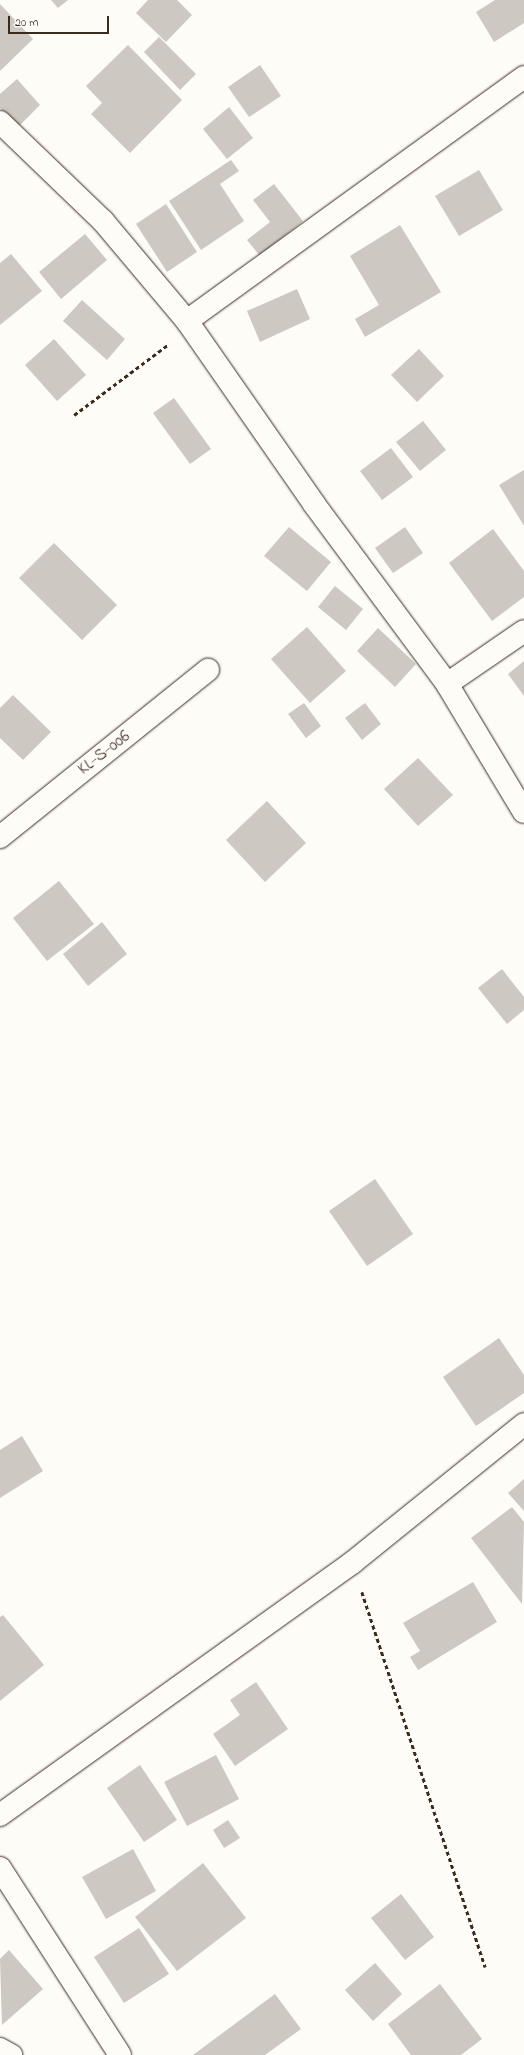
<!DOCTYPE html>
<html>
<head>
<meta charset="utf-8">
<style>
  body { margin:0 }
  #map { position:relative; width:524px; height:2055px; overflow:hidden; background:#fdfcf7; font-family:"Indie Flower",sans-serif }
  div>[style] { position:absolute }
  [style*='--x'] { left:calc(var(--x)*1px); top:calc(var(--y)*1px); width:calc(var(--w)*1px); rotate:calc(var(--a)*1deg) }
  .building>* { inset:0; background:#cdc8c2 }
  .path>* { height:2.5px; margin-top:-1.25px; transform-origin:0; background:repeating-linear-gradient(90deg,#3b2a1e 0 4px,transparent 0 7px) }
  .roads { filter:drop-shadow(0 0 1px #3b2a1e) drop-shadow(0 0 1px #3b2a1e) }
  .minor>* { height:22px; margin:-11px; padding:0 11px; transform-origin:11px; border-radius:11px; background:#fdfcf7 }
  .tertiary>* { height:22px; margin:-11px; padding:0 11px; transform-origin:11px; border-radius:11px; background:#fdfcf7 }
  span { translate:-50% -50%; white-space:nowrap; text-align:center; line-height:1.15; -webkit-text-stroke:4px #fdfcf7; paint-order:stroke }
  .street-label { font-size:17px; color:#3b2a1e }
  .scale { position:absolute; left:8px; top:16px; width:101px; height:18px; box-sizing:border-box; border:2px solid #3b2a1e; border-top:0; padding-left:5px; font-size:12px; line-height:14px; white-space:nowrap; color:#3b2a1e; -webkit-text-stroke:3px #fdfcf7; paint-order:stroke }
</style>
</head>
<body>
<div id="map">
  <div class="building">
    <div style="clip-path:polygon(51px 0,68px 0,58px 8px)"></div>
    <div style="clip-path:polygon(148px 0,177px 0,192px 15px,166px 42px,136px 13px)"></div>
    <div style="clip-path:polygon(495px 0,524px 0,524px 23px,494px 42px,476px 12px)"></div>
    <div style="clip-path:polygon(0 4px,33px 39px,0 71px)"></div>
    <div style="clip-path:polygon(159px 37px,196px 74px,180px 90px,144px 52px)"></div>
    <div style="clip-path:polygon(128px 45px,182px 100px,130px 153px,91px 114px,102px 103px,86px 86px)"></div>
    <div style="clip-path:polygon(260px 65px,281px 96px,249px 117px,228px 87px)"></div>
    <div style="clip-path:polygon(17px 79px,40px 105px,18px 127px,0 108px,0 94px)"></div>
    <div style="clip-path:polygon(229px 107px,253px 138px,227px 159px,203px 129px)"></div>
    <div style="clip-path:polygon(231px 160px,239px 171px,220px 184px,244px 221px,201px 250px,169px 201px)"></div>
    <div style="clip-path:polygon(479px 170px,503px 210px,459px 236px,435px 196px)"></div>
    <div style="clip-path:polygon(274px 184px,303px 221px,260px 256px,247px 240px,270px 222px,253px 200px)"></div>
    <div style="clip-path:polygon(166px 204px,197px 252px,167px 272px,136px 224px)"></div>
    <div style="clip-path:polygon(400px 225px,441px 292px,365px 337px,355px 319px,379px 305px,350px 256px)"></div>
    <div style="clip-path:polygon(85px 234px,107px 260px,61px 299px,39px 272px)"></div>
    <div style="clip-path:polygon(11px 254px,42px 291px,0 325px,0 263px)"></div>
    <div style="clip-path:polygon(297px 289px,310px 319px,260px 342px,247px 311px)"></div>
    <div style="clip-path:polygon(82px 300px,125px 339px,107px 360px,63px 321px)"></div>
    <div style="clip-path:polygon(54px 339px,86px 375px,57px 401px,25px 365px)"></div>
    <div style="clip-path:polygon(419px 349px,444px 376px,417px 402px,391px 375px)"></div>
    <div style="clip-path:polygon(174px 398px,211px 449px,190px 464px,153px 413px)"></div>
    <div style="clip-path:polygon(423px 421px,446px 450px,420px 471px,396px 442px)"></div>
    <div style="clip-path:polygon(391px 448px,413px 477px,382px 500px,360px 471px)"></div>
    <div style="clip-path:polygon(524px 470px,524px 526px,499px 485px)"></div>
    <div style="clip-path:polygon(289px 527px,331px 562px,307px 591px,264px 556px)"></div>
    <div style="clip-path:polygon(405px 527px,423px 553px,393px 573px,375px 548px)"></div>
    <div style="clip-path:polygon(493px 529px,524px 571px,524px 597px,492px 621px,449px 563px)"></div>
    <div style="clip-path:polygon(54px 543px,117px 605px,82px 640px,19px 578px)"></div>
    <div style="clip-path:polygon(335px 586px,363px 609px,346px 630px,318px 607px)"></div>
    <div style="clip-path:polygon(307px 627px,346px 671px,310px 703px,271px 659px)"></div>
    <div style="clip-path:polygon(378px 628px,416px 664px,395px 687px,357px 651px)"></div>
    <div style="clip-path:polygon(524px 661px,524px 696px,508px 674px)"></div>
    <div style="clip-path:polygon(13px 695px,51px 732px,23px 760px,0 738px,0 708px)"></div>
    <div style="clip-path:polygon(304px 703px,321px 726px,306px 738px,288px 714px)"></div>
    <div style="clip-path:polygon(365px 703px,381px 724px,362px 740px,345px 718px)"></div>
    <div style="clip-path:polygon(418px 758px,453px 795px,418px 826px,384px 789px)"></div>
    <div style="clip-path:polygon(267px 801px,306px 843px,265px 882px,226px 840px)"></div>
    <div style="clip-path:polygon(59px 881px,94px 924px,47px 961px,13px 918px)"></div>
    <div style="clip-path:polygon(102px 922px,127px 954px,88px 986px,63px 954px)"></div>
    <div style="clip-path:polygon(502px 969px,524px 997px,524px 1010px,507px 1024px,478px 988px)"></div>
    <div style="clip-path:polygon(375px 1179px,413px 1234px,367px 1266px,329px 1211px)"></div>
    <div style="clip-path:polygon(499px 1338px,524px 1375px,524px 1393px,476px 1426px,443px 1377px)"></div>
    <div style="clip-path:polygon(22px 1436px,43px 1471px,0 1498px,0 1450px)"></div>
    <div style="clip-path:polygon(524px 1479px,524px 1511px,508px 1493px)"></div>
    <div style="clip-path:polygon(512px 1507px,524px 1522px,522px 1604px,471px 1538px)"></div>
    <div style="clip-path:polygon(473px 1582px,497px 1622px,418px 1670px,410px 1657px,420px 1651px,403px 1623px)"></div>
    <div style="clip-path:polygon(3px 1615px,44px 1665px,0 1701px,0 1617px)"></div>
    <div style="clip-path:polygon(256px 1682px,288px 1729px,235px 1766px,213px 1734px,240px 1715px,230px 1700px)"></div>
    <div style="clip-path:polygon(216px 1755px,239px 1799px,187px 1826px,164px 1782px)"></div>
    <div style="clip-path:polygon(140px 1765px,177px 1820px,144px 1842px,107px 1788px)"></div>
    <div style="clip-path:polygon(228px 1820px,240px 1838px,224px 1848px,213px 1830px)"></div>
    <div style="clip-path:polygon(133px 1849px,156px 1891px,106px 1919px,82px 1877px)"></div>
    <div style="clip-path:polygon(203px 1863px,246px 1918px,177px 1971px,135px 1917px)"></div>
    <div style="clip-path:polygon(401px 1894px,434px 1937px,405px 1960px,371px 1918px)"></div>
    <div style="clip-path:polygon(139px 1928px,169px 1974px,124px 2003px,94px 1957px)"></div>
    <div style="clip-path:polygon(9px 1950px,43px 1989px,2px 2025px,0 1959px)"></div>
    <div style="clip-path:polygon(375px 1963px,402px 1994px,373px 2021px,345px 1990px)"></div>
    <div style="clip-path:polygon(440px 1984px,482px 2039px,461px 2055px,411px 2055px,388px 2024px)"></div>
    <div style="clip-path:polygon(275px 1994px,301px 2029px,265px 2055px,193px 2055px)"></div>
  </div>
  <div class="path">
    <div style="--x:74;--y:415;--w:119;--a:-36.8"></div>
    <div style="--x:362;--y:1592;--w:395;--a:71.8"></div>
  </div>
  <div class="roads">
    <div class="minor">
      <div style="--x:0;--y:122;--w:143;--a:43.9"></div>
      <div style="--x:103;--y:221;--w:131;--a:50"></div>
      <div style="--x:187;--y:321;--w:223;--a:55.2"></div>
      <div style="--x:314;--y:504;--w:224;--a:53.5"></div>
      <div style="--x:447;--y:684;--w:149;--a:59"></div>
      <div style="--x:187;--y:321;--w:416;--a:-35.9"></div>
      <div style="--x:447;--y:684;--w:93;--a:-34.5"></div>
      <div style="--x:0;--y:837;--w:267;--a:-38.8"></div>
      <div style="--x:0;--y:1815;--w:433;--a:-35.6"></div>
      <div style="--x:352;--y:1563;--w:221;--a:-38.9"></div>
      <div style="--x:0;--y:2049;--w:13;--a:29"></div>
    </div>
    <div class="tertiary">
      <div style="--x:0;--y:1868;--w:222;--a:57.3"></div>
    </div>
  </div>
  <div class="street-label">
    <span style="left:104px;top:753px;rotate:-38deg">KL-S-006</span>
  </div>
  <div class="scale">20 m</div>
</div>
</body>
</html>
